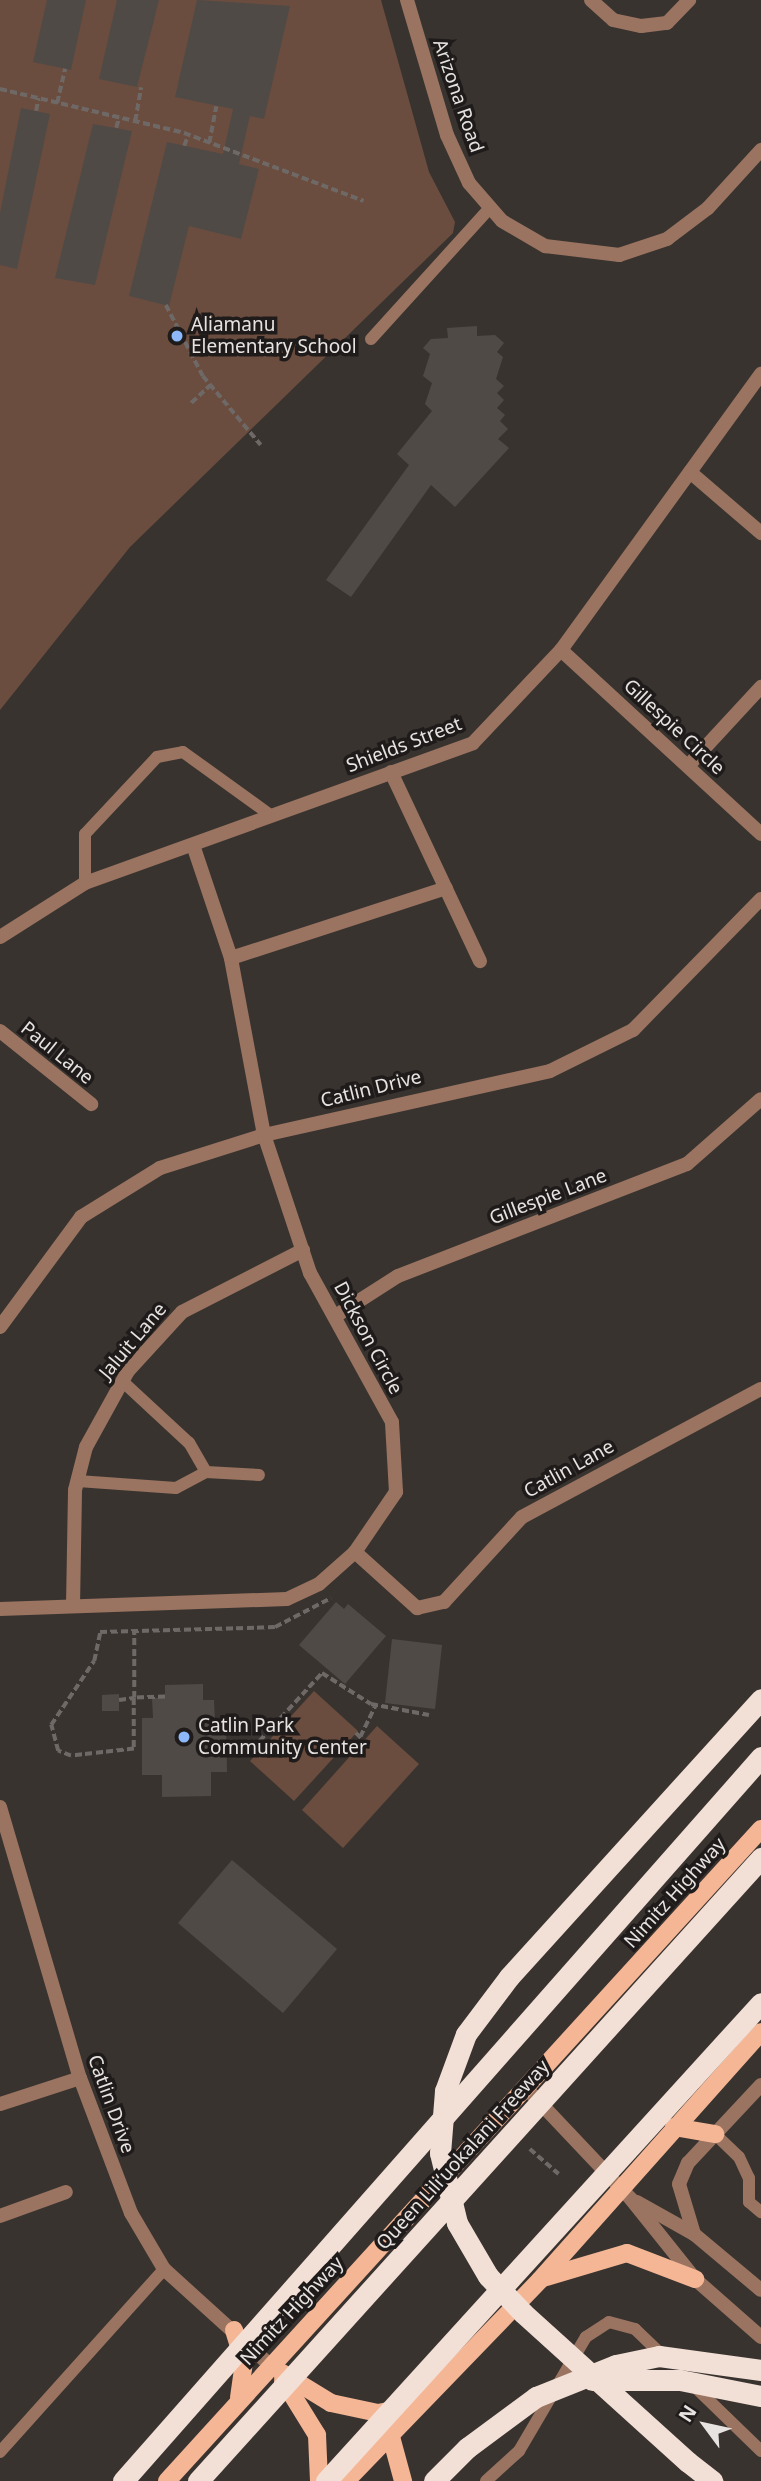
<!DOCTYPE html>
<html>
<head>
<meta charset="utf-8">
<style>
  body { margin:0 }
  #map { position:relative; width:761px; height:2481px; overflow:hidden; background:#393330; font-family:"Noto Sans",sans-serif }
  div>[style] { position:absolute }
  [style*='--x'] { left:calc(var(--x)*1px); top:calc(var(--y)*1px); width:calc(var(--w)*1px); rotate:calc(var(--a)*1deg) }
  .green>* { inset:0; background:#6a4d3e }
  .building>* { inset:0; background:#504a47 }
  .path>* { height:3.5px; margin-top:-1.75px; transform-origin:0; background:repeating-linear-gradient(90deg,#6e6966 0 7px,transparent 0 10.5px) }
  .service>* { height:12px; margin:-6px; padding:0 6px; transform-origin:6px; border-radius:6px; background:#9a7460 }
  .minor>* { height:14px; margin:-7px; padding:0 7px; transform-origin:7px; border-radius:7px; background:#9a7460 }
  .primary>* { height:18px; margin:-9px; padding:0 9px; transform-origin:9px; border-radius:9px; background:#f5b695 }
  .motorway>* { height:21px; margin:-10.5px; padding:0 10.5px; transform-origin:10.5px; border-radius:10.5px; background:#f2dfd5 }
  .motorway-bridge>* { height:21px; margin:-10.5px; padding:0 10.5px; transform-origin:10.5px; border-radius:10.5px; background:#f2dfd5 }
  .dots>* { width:19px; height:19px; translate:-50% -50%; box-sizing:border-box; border:4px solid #1e1b1a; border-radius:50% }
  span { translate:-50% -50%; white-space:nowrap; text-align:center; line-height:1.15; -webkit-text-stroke:7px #1e1b1a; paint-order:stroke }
  .street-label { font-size:19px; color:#e6e3e1 }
  .poi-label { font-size:19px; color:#e6e3e1 }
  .left { translate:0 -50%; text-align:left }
  .north { position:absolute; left:670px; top:2390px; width:70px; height:70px; -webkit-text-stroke:5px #1e1b1a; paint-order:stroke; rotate:303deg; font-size:19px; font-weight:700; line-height:28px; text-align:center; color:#e6e3e1 }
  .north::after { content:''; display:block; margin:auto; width:24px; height:32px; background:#e6e3e1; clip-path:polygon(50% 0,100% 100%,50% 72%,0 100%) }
</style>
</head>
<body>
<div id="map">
  <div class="green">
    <div style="clip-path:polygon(0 0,381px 0,429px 172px,455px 222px,453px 233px,130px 547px,0 710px)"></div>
    <div style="clip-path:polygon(314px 1691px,358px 1731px,294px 1801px,250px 1761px)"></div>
    <div style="clip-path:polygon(377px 1726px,419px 1764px,343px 1848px,302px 1810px)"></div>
  </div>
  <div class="building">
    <div style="clip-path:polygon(47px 0,86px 0,71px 70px,33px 62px)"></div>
    <div style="clip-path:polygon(117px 0,159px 0,137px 87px,99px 79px)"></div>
    <div style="clip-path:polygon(197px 0,290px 6px,264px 119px,250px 116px,239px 164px,259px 169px,241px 239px,189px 226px,169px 306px,129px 296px,167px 142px,223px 154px,233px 109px,175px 97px)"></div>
    <div style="clip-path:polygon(21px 108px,50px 114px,17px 269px,0 265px,0 213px)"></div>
    <div style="clip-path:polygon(93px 124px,132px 131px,95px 285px,55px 278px)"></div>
    <div style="clip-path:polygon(477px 326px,477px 336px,495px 335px,504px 343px,497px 352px,503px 357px,496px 379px,504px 386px,497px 393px,504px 400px,497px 408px,505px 415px,500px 421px,508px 429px,498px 439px,509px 448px,455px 507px,431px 485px,351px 597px,326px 580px,409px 465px,397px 454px,432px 411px,425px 404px,432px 383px,423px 376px,430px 354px,423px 348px,431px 339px,448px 338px,447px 328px)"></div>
    <div style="clip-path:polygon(336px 1602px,344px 1609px,348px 1604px,386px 1636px,345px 1684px,299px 1645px)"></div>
    <div style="clip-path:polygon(392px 1639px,442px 1645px,435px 1709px,385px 1703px)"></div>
    <div style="clip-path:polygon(203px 1684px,203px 1700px,214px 1700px,215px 1722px,226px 1721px,227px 1772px,211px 1772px,211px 1796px,162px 1797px,162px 1775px,142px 1775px,142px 1718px,153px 1718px,152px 1698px,165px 1698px,165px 1685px)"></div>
    <div style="clip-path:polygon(119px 1694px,119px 1711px,102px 1711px,102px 1695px)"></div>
    <div style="clip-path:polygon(232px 1860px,337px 1949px,283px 2013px,178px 1923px)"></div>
  </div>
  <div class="path">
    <div style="--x:0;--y:89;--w:189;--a:13.4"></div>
    <div style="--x:184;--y:133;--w:192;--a:20.7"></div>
    <div style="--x:57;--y:103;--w:35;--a:-77"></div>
    <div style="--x:36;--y:111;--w:13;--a:-81"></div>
    <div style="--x:135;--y:121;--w:34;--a:-80"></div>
    <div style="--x:116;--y:128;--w:11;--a:-75"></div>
    <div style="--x:209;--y:143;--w:37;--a:-79"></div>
    <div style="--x:184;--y:146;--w:12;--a:-70"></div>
    <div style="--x:166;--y:305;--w:80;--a:62.5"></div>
    <div style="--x:203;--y:376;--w:90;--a:50"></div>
    <div style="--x:191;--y:403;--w:26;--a:-43"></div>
    <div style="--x:165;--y:1697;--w:31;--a:178"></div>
    <div style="--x:134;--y:1698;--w:51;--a:90"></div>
    <div style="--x:134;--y:1749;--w:63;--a:173.7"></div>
    <div style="--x:71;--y:1756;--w:14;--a:-159"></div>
    <div style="--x:58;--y:1751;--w:27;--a:-105"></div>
    <div style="--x:51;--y:1725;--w:77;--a:-56.1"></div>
    <div style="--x:94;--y:1661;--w:30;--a:-78"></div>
    <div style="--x:100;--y:1632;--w:175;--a:-1.6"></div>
    <div style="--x:275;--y:1627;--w:63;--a:-27.4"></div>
    <div style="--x:119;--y:1700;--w:15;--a:-8"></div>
    <div style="--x:134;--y:1698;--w:67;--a:-90"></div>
    <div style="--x:356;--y:1733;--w:11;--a:45"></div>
    <div style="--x:360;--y:1737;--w:34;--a:-64"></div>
    <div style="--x:227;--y:1752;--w:25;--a:-7"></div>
    <div style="--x:252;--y:1749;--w:103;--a:-47.4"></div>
    <div style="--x:322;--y:1673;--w:58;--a:32.3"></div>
    <div style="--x:371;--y:1704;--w:59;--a:10.7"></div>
    <div style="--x:530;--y:2149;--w:38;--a:41"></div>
  </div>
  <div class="service">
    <div style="--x:371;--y:339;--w:176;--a:-47.8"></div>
    <div style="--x:85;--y:883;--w:49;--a:-90"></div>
    <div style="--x:85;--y:834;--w:105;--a:-46.9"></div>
    <div style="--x:157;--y:757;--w:26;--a:-11"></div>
    <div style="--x:183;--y:752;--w:106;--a:35.8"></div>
    <div style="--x:206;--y:1472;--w:53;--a:3.2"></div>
    <div style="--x:78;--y:1481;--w:98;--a:4.1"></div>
    <div style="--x:176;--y:1488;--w:34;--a:-28"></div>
    <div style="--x:206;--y:1472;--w:34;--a:-120"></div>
    <div style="--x:189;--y:1443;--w:91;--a:-137.2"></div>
    <div style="--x:715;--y:2134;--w:33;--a:44"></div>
    <div style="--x:739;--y:2157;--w:23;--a:65"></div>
    <div style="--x:749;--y:2178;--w:24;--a:90"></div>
    <div style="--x:749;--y:2202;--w:16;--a:40"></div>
    <div style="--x:693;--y:2385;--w:95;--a:44.1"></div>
    <div style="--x:0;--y:2452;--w:246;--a:-48.1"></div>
    <div style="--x:486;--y:2481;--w:45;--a:-42.3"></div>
    <div style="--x:519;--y:2451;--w:132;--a:-59.6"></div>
    <div style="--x:586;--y:2337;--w:27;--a:-33"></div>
    <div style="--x:609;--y:2322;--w:27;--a:15"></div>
    <div style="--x:635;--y:2329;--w:42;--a:44"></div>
  </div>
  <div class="minor">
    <div style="--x:407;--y:0;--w:141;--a:73.5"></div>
    <div style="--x:447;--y:135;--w:53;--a:65.4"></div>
    <div style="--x:469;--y:183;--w:50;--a:49"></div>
    <div style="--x:502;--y:221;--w:50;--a:30.2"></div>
    <div style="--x:545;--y:246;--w:75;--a:6.9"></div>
    <div style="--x:619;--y:255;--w:51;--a:-18.4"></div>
    <div style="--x:667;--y:239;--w:51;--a:-37.1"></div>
    <div style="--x:708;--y:208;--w:79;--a:-47.6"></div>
    <div style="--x:591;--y:0;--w:30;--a:42"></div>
    <div style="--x:613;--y:20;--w:29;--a:12"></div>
    <div style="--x:641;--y:26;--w:26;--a:-7"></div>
    <div style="--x:667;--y:23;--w:32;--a:-46"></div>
    <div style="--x:690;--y:472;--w:94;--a:40.7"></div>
    <div style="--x:561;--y:650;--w:272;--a:42.6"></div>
    <div style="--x:688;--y:766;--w:108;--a:-47.3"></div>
    <div style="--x:391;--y:772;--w:209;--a:64.8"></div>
    <div style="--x:0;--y:937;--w:101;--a:-32.4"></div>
    <div style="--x:85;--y:883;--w:412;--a:-19.8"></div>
    <div style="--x:473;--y:743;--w:128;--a:-46.6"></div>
    <div style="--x:561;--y:650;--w:341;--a:-54.1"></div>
    <div style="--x:231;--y:958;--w:226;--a:-18"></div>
    <div style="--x:0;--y:1031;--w:117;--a:38.7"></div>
    <div style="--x:337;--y:1315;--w:72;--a:-32.6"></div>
    <div style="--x:398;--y:1276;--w:310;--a:-21.2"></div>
    <div style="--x:687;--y:1164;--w:98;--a:-41.3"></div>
    <div style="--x:0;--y:1327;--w:137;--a:-53.6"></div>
    <div style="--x:81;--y:1217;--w:93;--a:-31.8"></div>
    <div style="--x:160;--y:1168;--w:109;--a:-17.6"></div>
    <div style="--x:264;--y:1135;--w:293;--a:-12.6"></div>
    <div style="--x:550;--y:1071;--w:93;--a:-26.3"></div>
    <div style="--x:633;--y:1030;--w:183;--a:-45.7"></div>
    <div style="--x:355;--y:1552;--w:84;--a:42.1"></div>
    <div style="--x:417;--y:1608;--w:28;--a:-13"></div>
    <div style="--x:444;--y:1602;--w:115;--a:-47.5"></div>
    <div style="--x:522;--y:1517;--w:271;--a:-28.2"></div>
    <div style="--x:73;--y:1606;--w:116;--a:-89"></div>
    <div style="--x:75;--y:1490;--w:44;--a:-75.7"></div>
    <div style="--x:86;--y:1447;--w:87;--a:-61.1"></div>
    <div style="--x:128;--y:1371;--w:80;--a:-47.5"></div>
    <div style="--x:182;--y:1312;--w:136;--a:-27.1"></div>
    <div style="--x:0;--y:1609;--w:287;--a:-2"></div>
    <div style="--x:287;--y:1599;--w:35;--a:-25"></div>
    <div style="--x:319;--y:1584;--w:48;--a:-41.6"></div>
    <div style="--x:355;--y:1552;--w:73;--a:-55.7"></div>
    <div style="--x:396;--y:1492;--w:70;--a:-93.3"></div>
    <div style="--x:392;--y:1422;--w:170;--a:-118.8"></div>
    <div style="--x:310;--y:1273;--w:145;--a:-108.4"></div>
    <div style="--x:264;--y:1135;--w:180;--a:-100.6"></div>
    <div style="--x:231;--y:958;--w:116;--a:-108.6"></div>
    <div style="--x:0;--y:1807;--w:283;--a:73.6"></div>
    <div style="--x:80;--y:2078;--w:144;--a:69.3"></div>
    <div style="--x:131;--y:2213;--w:65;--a:59.5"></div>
    <div style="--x:164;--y:2269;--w:143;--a:42.2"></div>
    <div style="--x:527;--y:2089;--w:151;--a:46.6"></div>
    <div style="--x:631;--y:2199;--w:102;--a:51.3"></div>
    <div style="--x:695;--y:2279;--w:88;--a:41.3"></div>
    <div style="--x:0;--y:2104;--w:84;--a:-18"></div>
    <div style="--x:637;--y:2202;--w:65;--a:29.3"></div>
    <div style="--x:694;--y:2234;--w:87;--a:39.9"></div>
    <div style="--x:0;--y:2216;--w:70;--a:-20"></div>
    <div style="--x:694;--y:2234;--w:52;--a:-106.7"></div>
    <div style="--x:679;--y:2184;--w:23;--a:-67"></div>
    <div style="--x:688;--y:2163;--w:107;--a:-46.9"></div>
  </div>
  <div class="primary">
    <div style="--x:674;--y:2127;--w:42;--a:9.7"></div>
    <div style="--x:546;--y:2277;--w:84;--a:-16.5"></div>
    <div style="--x:627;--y:2253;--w:73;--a:20.9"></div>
    <div style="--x:234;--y:2330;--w:34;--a:73"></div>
    <div style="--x:244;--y:2362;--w:36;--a:98"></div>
    <div style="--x:282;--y:2373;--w:57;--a:31.5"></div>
    <div style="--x:331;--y:2403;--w:48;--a:12"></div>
    <div style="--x:378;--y:2413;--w:20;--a:-11"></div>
    <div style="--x:283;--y:2380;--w:65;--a:58.3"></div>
    <div style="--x:317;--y:2435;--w:46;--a:87.5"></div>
    <div style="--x:390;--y:2433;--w:50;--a:74.8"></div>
    <div style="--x:167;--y:2481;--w:882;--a:-47.67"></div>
    <div style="--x:346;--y:2481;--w:279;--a:-46"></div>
    <div style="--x:540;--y:2280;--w:332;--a:-48.3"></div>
  </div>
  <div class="motorway">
    <div style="--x:509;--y:1977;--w:375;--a:-47.8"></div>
    <div style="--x:688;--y:2462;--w:31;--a:38"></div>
    <div style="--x:434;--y:2481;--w:47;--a:-45"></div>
  </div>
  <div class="motorway-bridge">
    <div style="--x:509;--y:1977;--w:71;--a:127"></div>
    <div style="--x:466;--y:2034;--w:61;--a:110.2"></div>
    <div style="--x:445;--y:2091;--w:62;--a:94.6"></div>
    <div style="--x:440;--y:2153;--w:72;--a:76.3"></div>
    <div style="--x:457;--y:2223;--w:61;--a:59.7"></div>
    <div style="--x:488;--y:2276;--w:51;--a:46.6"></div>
    <div style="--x:523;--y:2313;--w:222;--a:42.1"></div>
    <div style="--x:592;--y:2380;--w:88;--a:0"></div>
    <div style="--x:680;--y:2380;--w:83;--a:11.2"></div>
    <div style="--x:467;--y:2448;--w:86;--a:-36.5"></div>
    <div style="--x:536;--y:2397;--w:86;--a:-21.8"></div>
    <div style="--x:616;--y:2365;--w:44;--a:-11.8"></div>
    <div style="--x:659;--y:2356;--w:103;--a:7.8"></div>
    <div style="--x:123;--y:2481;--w:965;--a:-48.61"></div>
    <div style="--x:198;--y:2481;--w:840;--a:-47.9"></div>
    <div style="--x:326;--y:2481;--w:646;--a:-47.7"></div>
  </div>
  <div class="dots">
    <div style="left:177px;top:336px;background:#8db9fc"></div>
    <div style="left:184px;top:1737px;background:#8db9fc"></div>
  </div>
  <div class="street-label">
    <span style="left:458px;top:96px;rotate:71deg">Arizona Road</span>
    <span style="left:674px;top:727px;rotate:43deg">Gillespie Circle</span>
    <span style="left:404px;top:745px;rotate:-21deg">Shields Street</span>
    <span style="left:57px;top:1053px;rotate:39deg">Paul Lane</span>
    <span style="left:371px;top:1089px;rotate:-14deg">Catlin Drive</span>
    <span style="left:548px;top:1197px;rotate:-21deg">Gillespie Lane</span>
    <span style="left:368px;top:1338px;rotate:62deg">Dickson Circle</span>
    <span style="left:133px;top:1341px;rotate:-50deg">Jaluit Lane</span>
    <span style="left:569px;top:1469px;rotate:-29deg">Catlin Lane</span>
    <span style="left:675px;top:1893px;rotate:-48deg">Nimitz Highway</span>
    <span style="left:111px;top:2104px;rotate:70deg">Catlin Drive</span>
    <span style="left:463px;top:2155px;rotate:-48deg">Queen Liliʻuokalani Freeway</span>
    <span style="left:292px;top:2311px;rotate:-47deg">Nimitz Highway</span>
  </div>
  <div class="poi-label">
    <span class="left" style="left:191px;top:336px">Aliamanu<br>Elementary School</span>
    <span class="left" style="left:198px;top:1737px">Catlin Park<br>Community Center</span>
  </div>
  <div class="north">N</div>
</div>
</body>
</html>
